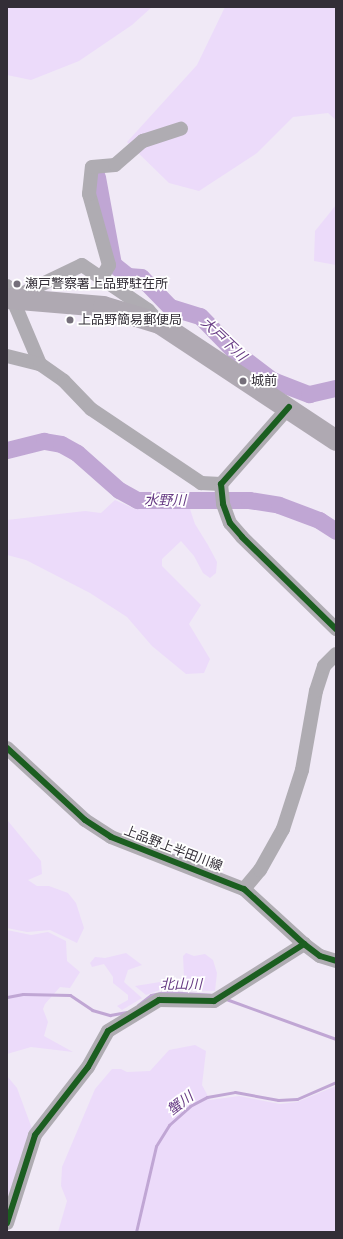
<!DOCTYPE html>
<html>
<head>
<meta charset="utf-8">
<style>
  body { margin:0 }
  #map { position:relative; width:343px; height:1239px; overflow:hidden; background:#f0e9f6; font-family:"Space Grotesk","Noto Sans JP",sans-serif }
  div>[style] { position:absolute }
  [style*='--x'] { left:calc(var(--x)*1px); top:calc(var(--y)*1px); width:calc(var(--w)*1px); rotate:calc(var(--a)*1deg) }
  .green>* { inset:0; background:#ecdbfa }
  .stream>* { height:3px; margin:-1.5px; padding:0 1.5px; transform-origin:1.5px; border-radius:1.5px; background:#c0a6d4 }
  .river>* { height:17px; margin:-8.5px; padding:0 8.5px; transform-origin:8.5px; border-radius:8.5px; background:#c0a6d4 }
  .minor>* { height:14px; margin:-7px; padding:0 7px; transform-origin:7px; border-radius:7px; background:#afacb2 }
  .highway>* { height:21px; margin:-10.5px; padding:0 10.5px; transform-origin:10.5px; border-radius:10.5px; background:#afa9b2 }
  .cycleway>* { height:6px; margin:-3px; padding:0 3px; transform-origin:3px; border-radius:3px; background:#1b5e20 }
  .dots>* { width:11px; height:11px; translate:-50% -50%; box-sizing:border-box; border:2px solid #fff; border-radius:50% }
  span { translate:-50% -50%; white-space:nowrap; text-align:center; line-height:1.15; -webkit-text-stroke:3.5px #fff; paint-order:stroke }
  .poi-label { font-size:13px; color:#332e37 }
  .left { translate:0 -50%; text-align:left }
  .street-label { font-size:13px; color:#332e37 }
  .water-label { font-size:14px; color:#673b84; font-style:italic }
  .frame { position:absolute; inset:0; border:8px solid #332e37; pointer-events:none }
</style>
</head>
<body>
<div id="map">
  <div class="green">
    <div style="clip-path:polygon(7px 7px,152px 7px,132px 25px,79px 61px,31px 80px,7px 75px)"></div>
    <div style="clip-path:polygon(225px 7px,336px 7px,336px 120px,328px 113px,293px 117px,257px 153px,199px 191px,169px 183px,127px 142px,197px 65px)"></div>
    <div style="clip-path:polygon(336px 205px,336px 265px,314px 261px,315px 231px)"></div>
    <div style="clip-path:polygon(115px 500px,135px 509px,190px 509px,195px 524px,208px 545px,217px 562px,216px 573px,210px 578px,203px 573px,194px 556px,181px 541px,162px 559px,162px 566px,201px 605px,189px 624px,210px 659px,204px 673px,186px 674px,152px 646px,127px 617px,90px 593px,26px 560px,7px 555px,7px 520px,85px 511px,101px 513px)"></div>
    <div style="clip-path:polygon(8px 821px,41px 861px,42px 874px,28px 880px,37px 886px,49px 886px,68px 893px,76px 903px,84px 928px,77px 943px,50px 930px,27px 932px,7px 928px)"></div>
    <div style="clip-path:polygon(7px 930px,31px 935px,48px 932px,66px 941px,67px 961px,80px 972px,70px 988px,60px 987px,45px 1004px,43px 1009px,48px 1022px,44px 1036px,73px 1052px,31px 1047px,7px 1054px)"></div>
    <div style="clip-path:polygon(126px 953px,142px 965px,128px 970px,124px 982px,142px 998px,122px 1010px,117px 1006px,128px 1000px,128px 995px,113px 983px,113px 977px,104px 964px,92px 967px,90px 963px,95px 957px,105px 958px)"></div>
    <div style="clip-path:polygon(186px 953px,194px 956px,205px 954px,213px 960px,217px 973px,215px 991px,163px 989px,146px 995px,135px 986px,179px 979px,184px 976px,183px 956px)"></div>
    <div style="clip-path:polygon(195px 1045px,206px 1051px,202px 1085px,210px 1100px,239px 1096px,280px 1104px,297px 1102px,336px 1086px,336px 1232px,58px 1232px,67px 1201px,61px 1186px,62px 1167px,95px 1089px,112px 1069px,121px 1069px,127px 1072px,150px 1071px,169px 1050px)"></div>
    <div style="clip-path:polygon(7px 1076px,17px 1088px,34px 1134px,7px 1212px)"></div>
  </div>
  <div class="stream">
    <div style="--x:7;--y:997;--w:16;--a:-11"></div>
    <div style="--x:23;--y:994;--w:47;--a:1.2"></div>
    <div style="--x:70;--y:995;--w:27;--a:34"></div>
    <div style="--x:92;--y:1010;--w:19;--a:16"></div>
    <div style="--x:110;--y:1015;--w:17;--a:-10"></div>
    <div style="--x:226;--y:999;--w:117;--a:20"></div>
    <div style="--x:138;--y:1005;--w:16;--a:-38"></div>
    <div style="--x:151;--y:995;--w:14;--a:-12"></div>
    <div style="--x:165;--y:992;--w:50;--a:3.4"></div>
    <div style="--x:136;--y:1232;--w:88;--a:-76.9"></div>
    <div style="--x:156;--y:1146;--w:25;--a:-58"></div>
    <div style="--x:169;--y:1125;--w:28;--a:-42"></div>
    <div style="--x:190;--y:1106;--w:19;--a:-28"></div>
    <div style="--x:207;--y:1097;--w:28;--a:-10"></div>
    <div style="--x:235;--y:1092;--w:44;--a:10.5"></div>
    <div style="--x:278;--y:1100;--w:19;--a:-3"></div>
    <div style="--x:297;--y:1099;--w:43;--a:-23.6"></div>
  </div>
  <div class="river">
    <div style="--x:97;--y:177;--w:88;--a:79.6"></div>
    <div style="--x:113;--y:264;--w:19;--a:39"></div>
    <div style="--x:128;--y:276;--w:13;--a:4"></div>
    <div style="--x:141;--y:277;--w:42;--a:46"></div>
    <div style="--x:170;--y:307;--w:31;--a:17"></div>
    <div style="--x:200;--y:316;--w:50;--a:45.8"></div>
    <div style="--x:235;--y:352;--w:46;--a:37.1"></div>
    <div style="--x:272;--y:380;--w:40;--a:21"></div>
    <div style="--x:309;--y:394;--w:28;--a:-13"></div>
    <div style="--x:7;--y:450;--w:38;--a:-14"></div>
    <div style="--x:44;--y:441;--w:17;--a:10"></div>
    <div style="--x:61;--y:444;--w:18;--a:29"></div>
    <div style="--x:77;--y:453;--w:56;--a:41.4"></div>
    <div style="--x:119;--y:490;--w:21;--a:29"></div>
    <div style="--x:137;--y:500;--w:112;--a:0"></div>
    <div style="--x:249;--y:500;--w:30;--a:9"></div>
    <div style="--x:279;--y:505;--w:43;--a:20.6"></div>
    <div style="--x:319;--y:520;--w:20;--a:33"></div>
  </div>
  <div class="minor">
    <div style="--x:101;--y:279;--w:16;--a:-60"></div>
    <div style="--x:109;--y:265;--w:74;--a:-105.7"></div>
    <div style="--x:89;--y:194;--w:27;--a:-84"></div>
    <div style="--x:92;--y:167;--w:23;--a:-5"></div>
    <div style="--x:115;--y:165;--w:37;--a:-41"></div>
    <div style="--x:143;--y:141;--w:40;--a:-18"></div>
    <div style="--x:7;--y:286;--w:85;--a:67.1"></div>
    <div style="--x:15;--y:297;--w:74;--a:-25.5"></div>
    <div style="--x:82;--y:265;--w:80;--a:34.3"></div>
    <div style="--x:148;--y:310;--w:12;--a:48"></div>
    <div style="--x:7;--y:356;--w:34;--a:14"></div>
    <div style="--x:40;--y:364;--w:29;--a:35"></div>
    <div style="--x:64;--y:381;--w:39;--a:46"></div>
    <div style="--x:91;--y:409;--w:133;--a:33.9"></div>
    <div style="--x:201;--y:483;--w:20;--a:3"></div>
    <div style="--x:289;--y:407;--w:103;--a:131.4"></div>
    <div style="--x:221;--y:484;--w:20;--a:84"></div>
    <div style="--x:223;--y:504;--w:20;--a:70"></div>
    <div style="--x:230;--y:523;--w:18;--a:49"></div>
    <div style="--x:242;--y:537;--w:132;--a:44.4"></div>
    <div style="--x:7;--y:748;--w:106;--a:42.7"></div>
    <div style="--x:85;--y:820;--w:31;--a:33"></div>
    <div style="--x:111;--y:837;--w:143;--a:21.4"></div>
    <div style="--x:244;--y:889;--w:81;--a:42.5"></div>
    <div style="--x:304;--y:944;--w:20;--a:37"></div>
    <div style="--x:320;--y:956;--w:17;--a:17"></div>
    <div style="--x:244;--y:889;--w:25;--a:-50"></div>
    <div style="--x:260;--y:870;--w:47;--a:-60.7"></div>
    <div style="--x:283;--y:829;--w:62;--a:-72.1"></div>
    <div style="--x:302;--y:770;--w:80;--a:-80"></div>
    <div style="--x:316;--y:691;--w:26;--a:-72"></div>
    <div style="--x:324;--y:666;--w:17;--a:-45"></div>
    <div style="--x:7;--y:1223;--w:92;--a:-72.3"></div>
    <div style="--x:35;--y:1135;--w:86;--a:-52.1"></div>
    <div style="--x:88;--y:1067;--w:41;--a:-60.9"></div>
    <div style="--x:108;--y:1031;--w:60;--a:-31.3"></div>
    <div style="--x:159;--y:1000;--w:55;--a:1"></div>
    <div style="--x:214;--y:1001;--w:107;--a:-32.3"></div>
  </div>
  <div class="highway">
    <div style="--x:7;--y:298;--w:96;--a:4.8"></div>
    <div style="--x:103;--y:306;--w:59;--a:16.9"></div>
    <div style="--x:159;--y:323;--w:212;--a:33.5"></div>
  </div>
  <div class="cycleway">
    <div style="--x:289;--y:407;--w:103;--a:131.4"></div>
    <div style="--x:221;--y:484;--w:20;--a:84"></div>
    <div style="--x:223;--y:504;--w:20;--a:70"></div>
    <div style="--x:230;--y:523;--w:18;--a:49"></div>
    <div style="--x:242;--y:537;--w:132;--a:44.4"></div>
    <div style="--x:7;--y:748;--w:106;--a:42.7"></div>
    <div style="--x:85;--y:820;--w:31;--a:33"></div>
    <div style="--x:111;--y:837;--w:143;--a:21.4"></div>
    <div style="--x:244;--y:889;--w:81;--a:42.5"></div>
    <div style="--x:304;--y:944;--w:20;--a:37"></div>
    <div style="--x:320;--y:956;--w:17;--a:17"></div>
    <div style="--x:7;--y:1223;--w:92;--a:-72.3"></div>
    <div style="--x:35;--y:1135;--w:86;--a:-52.1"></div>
    <div style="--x:88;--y:1067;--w:41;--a:-60.9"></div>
    <div style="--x:108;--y:1031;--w:60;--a:-31.3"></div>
    <div style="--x:159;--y:1000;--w:55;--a:1"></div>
    <div style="--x:214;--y:1001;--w:107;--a:-32.3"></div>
  </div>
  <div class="dots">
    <div style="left:17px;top:284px;background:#756f7a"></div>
    <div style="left:70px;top:320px;background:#756f7a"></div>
    <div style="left:243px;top:381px;background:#756f7a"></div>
  </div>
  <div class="poi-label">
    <span class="left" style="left:25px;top:284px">瀬戸警察署上品野駐在所</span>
    <span class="left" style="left:78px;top:320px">上品野簡易郵便局</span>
    <span class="left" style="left:251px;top:381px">城前</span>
  </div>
  <div class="street-label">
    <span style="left:173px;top:849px;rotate:21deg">上品野上半田川線</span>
  </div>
  <div class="water-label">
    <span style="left:224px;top:339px;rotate:43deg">大戸下川</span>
    <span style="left:165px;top:500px">水野川</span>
    <span style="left:181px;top:984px">北山川</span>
    <span style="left:180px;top:1103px;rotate:-37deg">蟹川</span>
  </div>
  <div class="frame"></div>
</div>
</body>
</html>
